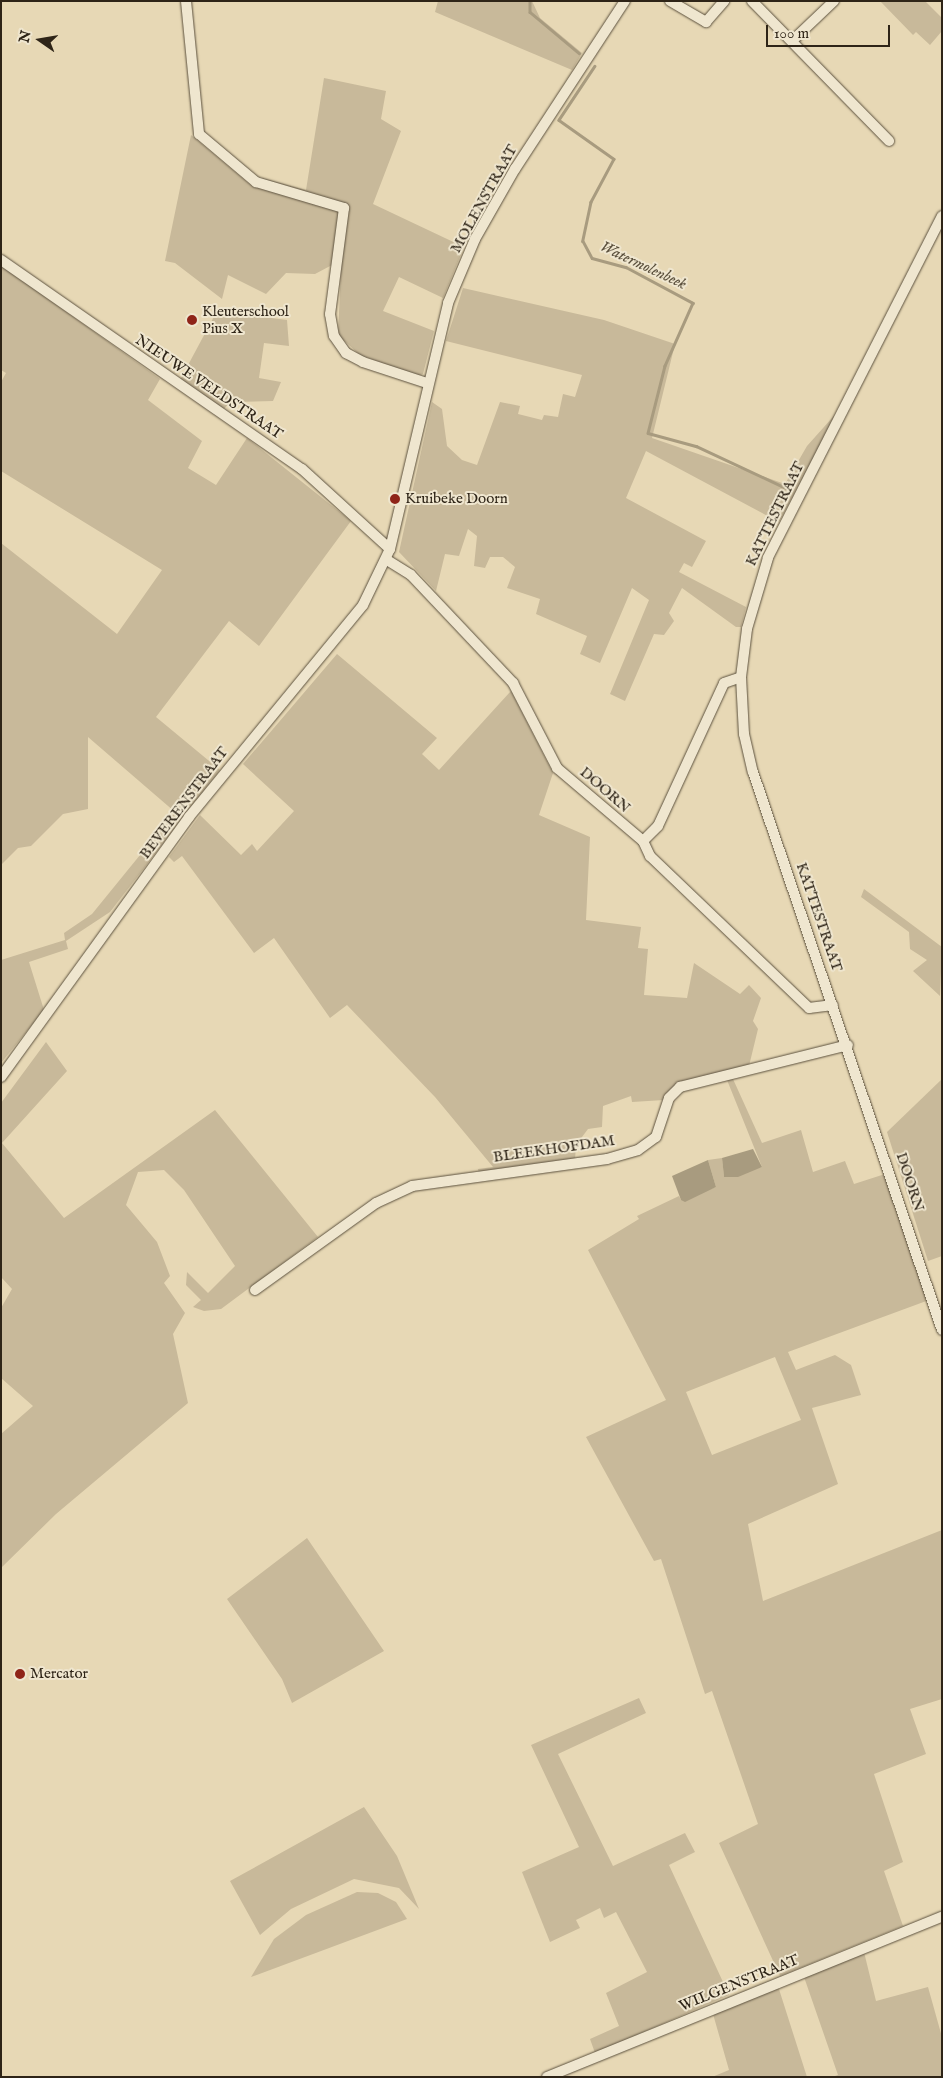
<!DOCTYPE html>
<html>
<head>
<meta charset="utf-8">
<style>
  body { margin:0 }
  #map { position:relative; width:943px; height:2078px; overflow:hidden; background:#e7d8b5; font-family:"IM FELL English",serif }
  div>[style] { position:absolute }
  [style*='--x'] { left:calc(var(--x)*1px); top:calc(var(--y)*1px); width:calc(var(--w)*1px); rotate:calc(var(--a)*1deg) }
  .green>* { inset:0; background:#c8b99a }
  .water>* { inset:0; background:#a89b7f }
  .stream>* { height:2.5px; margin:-1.25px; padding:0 1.25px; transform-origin:1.25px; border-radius:1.25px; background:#a89b7f }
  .roads { filter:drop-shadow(0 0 1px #5c513e) drop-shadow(0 0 1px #5c513e) }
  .minor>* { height:10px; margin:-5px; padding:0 5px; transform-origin:5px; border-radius:5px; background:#efe6cf }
  .dots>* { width:14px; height:14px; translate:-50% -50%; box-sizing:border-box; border:2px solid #efe6cf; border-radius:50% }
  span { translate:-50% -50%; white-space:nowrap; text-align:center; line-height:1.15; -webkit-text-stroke:4px #efe6cf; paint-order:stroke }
  .street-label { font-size:15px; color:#2e2417 }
  .poi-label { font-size:15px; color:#2e2417 }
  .left { translate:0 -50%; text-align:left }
  .water-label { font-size:16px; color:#594e3b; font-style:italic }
  .frame { position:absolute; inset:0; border:2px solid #2e2417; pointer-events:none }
  .north { position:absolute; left:15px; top:15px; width:50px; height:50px; -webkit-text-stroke:4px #efe6cf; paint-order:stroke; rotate:283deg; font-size:14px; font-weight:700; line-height:20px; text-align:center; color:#2e2417 }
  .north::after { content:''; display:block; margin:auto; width:18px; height:22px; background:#2e2417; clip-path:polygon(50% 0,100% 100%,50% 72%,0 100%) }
  .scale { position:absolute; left:766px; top:25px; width:124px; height:22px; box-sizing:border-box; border:2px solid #2e2417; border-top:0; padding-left:6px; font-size:15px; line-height:18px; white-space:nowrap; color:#2e2417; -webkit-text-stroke:4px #efe6cf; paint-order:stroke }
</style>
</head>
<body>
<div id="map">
  <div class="green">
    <div style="clip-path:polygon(438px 1px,532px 1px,540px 18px,582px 53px,572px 70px,435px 12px)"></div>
    <div style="clip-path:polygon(880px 1px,925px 1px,942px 18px,942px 31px,930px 45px,916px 32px,913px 35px)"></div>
    <div style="clip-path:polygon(324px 78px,386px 91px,381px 119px,401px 131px,373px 204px,464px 247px,443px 298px,399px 277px,383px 311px,434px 331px,423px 374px,418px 376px,360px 355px,338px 335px,341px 269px,332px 265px,315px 274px,286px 273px,266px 294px,228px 275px,222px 299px,175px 263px,165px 261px,191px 135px,253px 187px,262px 178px,306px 190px)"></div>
    <div style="clip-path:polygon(1px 265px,160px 379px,148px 400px,202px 441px,188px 468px,216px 485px,247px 438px,351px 521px,259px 646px,229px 621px,156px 717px,220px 770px,110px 912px,66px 941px,68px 949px,29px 962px,44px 1010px,1px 1063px,1px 960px,65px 940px,64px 933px,92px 914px,175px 812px,88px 737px,88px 809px,63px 814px,31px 846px,18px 848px,1px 865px,1px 543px,117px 634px,162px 570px,1px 471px,1px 382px,6px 373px,1px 370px)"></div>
    <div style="clip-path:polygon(463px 288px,604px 320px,675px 344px,652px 438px,785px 484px,807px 446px,840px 409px,779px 522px,646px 451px,626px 498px,706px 541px,692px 567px,684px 563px,679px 572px,746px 607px,741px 627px,736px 627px,682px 588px,669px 613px,674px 621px,664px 635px,654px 634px,625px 701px,610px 694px,649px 600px,632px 588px,600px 663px,580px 654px,587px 636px,536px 614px,540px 599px,507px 588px,515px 567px,503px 557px,490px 557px,485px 568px,474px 566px,477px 536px,468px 529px,459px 556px,445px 554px,436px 591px,399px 552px,432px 402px,442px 409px,447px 446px,462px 460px,477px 465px,500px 402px,520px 406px,518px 414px,542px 420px,544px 415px,558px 417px,563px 394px,575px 397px,582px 375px,446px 341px)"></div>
    <div style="clip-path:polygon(217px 311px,287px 320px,289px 346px,264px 343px,259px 378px,281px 382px,273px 401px,230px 402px,224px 409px,180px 380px)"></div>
    <div style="clip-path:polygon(337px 654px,437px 738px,422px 754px,439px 770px,511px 691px,553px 773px,539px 815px,590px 837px,586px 920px,641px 927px,638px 948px,648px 949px,644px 995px,687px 998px,694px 963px,740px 994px,749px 985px,761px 998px,753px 1021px,758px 1029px,749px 1066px,682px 1081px,664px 1100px,632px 1102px,631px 1096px,603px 1106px,602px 1127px,588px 1129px,576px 1145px,575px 1160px,545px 1163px,542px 1169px,480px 1180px,478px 1169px,493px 1167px,435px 1097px,347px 1005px,330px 1018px,274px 938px,254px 953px,182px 856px,174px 862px,169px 857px,200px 815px,241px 855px,252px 844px,257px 851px,294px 811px,243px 764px)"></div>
    <div style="clip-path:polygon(864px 889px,942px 947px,940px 996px,913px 971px,927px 960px,910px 949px,909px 932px,861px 897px)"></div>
    <div style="clip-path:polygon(46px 1042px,67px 1071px,2px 1143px,64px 1218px,215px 1110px,318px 1237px,221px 1309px,204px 1311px,193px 1307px,201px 1300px,186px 1285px,187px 1272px,208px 1293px,235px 1266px,184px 1190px,164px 1170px,138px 1172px,126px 1205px,157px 1242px,170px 1276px,164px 1283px,185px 1313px,173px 1334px,188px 1403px,56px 1514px,1px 1568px,1px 1434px,33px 1406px,1px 1378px,1px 1308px,12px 1289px,1px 1277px,1px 1103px)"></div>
    <div style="clip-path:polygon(evenodd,733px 1079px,762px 1143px,801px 1130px,813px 1172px,845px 1161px,854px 1184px,885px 1174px,929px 1300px,788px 1352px,796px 1370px,835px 1355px,851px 1365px,861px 1395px,812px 1408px,838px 1484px,748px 1524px,763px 1601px,942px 1530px,942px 1699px,910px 1709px,926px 1754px,874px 1774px,903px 1862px,884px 1871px,903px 1926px,780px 1976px,719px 1843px,758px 1824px,712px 1691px,705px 1694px,661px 1559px,654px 1561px,586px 1437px,666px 1400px,588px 1250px,639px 1219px,637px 1216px,679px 1196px,681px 1200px,716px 1187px,708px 1160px,722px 1158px,724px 1177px,762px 1167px,727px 1080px,733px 1079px,775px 1357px,801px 1420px,712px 1455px,686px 1392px,775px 1357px)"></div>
    <div style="clip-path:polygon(942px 1079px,942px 1256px,928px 1261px,887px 1132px)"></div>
    <div style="clip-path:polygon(307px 1538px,384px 1651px,292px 1703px,282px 1679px,227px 1599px)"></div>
    <div style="clip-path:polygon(639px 1698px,646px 1713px,558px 1754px,613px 1866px,685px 1833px,695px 1852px,669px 1865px,729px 1995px,595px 2053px,590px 2039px,619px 2026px,606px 1993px,647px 1972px,616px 1912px,604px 1918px,600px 1908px,576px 1920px,580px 1928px,550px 1942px,522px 1872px,579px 1847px,531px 1745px)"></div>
    <div style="clip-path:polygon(364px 1807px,397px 1856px,419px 1909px,399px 1888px,354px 1879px,291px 1909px,260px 1935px,230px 1881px)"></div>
    <div style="clip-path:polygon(357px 1892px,378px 1893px,396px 1902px,407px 1919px,251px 1977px,274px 1939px,306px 1915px)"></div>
    <div style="clip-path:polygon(864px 1952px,876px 2001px,928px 1987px,942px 2037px,942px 2077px,832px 2077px,838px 2075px,804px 1977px)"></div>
    <div style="clip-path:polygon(778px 1986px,807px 2077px,712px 2077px,729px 2070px,713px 2014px)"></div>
  </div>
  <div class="water">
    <div style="clip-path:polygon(753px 1149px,762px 1167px,738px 1177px,724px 1177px,722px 1158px)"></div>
    <div style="clip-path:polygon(708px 1160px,716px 1187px,685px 1202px,681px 1200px,672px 1176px)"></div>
  </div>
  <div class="stream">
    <div style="--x:530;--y:1;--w:11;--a:90"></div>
    <div style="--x:530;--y:12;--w:64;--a:39.9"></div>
    <div style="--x:595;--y:66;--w:65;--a:123.7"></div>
    <div style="--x:559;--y:120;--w:67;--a:35.3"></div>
    <div style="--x:614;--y:159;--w:49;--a:118.1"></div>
    <div style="--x:591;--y:202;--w:40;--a:102"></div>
    <div style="--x:583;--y:241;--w:19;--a:62"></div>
    <div style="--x:592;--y:258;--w:35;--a:15"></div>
    <div style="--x:626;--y:267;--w:76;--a:28.2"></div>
    <div style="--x:693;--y:303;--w:69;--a:114"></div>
    <div style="--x:665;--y:366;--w:69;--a:104.2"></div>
    <div style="--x:648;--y:433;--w:50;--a:15.2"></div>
    <div style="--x:696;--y:446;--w:99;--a:25"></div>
  </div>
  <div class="roads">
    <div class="minor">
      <div style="--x:186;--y:1;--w:134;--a:84.4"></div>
      <div style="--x:199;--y:134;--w:75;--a:40.1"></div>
      <div style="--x:256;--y:182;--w:92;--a:16.5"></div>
      <div style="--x:344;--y:208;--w:107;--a:97.5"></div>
      <div style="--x:330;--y:314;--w:22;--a:80"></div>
      <div style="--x:334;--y:336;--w:21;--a:55"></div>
      <div style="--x:346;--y:353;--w:19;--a:28"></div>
      <div style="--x:363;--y:362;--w:67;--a:18.2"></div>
      <div style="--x:670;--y:1;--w:42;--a:30.3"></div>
      <div style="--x:706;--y:22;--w:28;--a:-49"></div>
      <div style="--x:752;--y:1;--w:196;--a:45.6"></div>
      <div style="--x:792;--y:41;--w:58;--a:-43.6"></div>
      <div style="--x:942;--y:216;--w:384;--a:117"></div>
      <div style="--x:768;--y:558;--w:74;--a:106.5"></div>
      <div style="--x:747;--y:629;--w:48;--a:97.1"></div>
      <div style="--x:741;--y:677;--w:57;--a:87"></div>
      <div style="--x:744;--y:734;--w:39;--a:77"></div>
      <div style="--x:753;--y:772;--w:589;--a:71.29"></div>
      <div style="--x:1;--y:260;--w:366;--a:34.8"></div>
      <div style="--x:302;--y:469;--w:119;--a:42.3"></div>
      <div style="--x:387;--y:560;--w:28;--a:32"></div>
      <div style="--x:411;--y:575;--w:149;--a:46.6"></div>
      <div style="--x:513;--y:683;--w:96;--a:62.6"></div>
      <div style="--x:557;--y:768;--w:113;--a:40.3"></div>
      <div style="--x:643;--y:841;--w:17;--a:65"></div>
      <div style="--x:650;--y:856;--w:220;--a:43.7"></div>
      <div style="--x:809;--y:1008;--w:24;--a:-7"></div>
      <div style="--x:643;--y:841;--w:21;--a:-45"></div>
      <div style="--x:658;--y:826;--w:157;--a:-65.2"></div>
      <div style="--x:724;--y:683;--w:18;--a:-19"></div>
      <div style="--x:1;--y:1077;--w:321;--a:-54.1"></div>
      <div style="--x:189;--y:817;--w:274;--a:-50.6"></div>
      <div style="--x:363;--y:605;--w:62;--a:-64.3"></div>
      <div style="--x:390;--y:549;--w:253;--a:-76.7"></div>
      <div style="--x:448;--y:303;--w:69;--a:-67.1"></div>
      <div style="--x:475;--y:239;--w:81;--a:-60.3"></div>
      <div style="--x:515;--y:169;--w:201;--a:-56.8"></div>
      <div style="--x:255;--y:1290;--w:149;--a:-35.7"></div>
      <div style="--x:376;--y:1203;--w:40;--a:-25"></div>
      <div style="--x:412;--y:1186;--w:197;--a:-7.9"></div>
      <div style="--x:607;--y:1159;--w:32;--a:-16"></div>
      <div style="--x:638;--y:1150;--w:22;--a:-36"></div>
      <div style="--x:656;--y:1137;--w:41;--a:-71.6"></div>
      <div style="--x:669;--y:1098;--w:16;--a:-45"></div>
      <div style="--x:680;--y:1087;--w:173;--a:-14"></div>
      <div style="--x:547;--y:2077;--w:426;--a:-22.1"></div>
    </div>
  </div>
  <div class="dots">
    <div style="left:192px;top:320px;background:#8f2418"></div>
    <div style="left:395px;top:499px;background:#8f2418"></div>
    <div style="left:20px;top:1674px;background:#8f2418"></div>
  </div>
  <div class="street-label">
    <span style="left:484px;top:199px;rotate:-61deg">MOLENSTRAAT</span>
    <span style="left:209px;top:387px;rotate:34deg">NIEUWE VELDSTRAAT</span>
    <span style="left:775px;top:514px;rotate:-64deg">KATTESTRAAT</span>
    <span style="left:605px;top:790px;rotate:41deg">DOORN</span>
    <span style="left:184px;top:803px;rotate:-53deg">BEVERENSTRAAT</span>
    <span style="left:819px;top:917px;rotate:71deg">KATTESTRAAT</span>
    <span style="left:554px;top:1149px;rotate:-8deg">BLEEKHOFDAM</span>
    <span style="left:910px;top:1182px;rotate:72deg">DOORN</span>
    <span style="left:739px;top:1983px;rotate:-22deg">WILGENSTRAAT</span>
  </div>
  <div class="poi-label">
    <span class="left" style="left:202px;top:320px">Kleuterschool<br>Pius X</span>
    <span class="left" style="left:405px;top:499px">Kruibeke Doorn</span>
    <span class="left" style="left:30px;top:1674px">Mercator</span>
  </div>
  <div class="water-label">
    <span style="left:643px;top:266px;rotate:25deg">Watermolenbeek</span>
  </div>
  <div class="frame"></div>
  <div class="north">N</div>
  <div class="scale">100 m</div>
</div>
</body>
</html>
